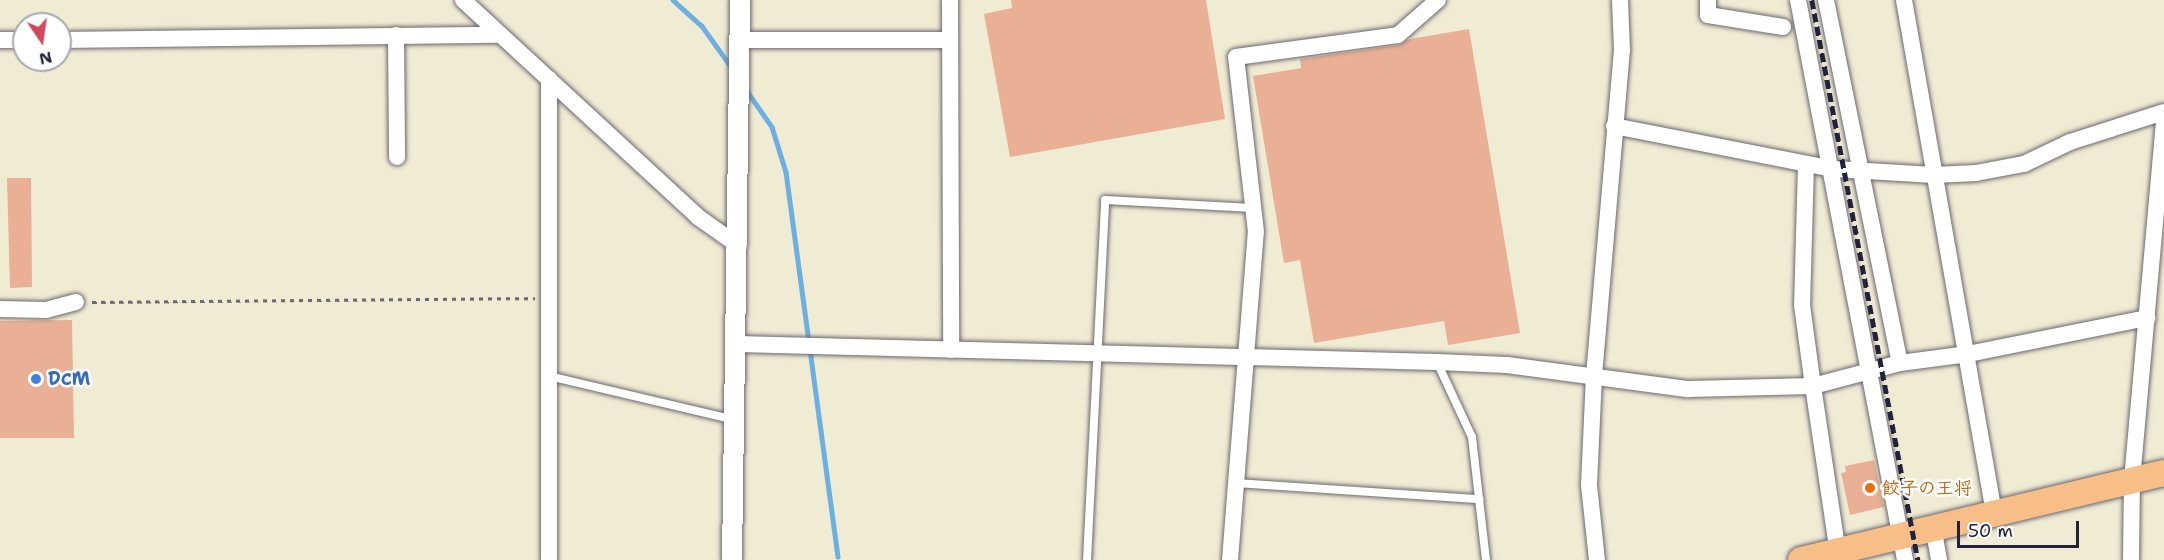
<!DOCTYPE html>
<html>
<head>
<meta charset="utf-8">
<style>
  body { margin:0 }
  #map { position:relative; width:2164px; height:560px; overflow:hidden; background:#f0ebd3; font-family:"Shantell Sans","Klee One",sans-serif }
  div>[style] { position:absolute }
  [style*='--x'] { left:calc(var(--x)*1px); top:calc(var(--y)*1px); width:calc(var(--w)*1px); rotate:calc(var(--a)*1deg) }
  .stream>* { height:4.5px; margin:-2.25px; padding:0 2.25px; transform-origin:2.25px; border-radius:2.25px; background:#6cafe1 }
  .building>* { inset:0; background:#e9b095 }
  .path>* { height:3px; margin-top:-1.5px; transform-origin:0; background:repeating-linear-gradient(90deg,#6a6870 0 4.5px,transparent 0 9px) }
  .roads { filter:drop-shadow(0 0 2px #6a6870) drop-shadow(0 0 2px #6a6870) }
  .service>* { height:8px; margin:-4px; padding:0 4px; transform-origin:4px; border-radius:4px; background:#fff }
  .minor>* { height:16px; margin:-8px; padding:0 8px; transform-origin:8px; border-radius:8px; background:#fff }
  .tertiary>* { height:20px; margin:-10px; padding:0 10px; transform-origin:10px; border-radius:10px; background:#fff }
  .primary>* { height:26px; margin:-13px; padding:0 13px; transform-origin:13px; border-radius:13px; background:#f7be88 }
  .rail>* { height:4.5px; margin-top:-2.25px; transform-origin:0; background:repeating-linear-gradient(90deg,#22223b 0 9px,transparent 0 13.5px) }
  .dots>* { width:16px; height:16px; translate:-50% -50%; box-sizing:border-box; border:3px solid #fff; border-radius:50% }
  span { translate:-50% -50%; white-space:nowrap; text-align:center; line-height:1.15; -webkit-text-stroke:5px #fff; paint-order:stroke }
  .shop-label { font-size:18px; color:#366cbe; font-weight:700 }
  .left { translate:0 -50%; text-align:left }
  .food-label { font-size:18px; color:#c56008; font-weight:700 }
  .north { position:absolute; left:12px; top:12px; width:60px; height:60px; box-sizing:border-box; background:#fff; border:2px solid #a7a7b1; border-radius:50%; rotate:167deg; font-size:16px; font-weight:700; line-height:24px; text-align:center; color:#22223b }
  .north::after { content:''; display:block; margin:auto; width:21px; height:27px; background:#d1495b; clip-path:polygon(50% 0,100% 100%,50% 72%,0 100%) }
  .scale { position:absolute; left:1957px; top:521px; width:122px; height:27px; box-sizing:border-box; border:3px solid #22223b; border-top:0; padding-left:8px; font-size:18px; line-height:21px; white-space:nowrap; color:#22223b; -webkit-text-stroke:4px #fff; paint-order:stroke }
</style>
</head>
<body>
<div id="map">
  <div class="stream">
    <div style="--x:673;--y:0;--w:39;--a:42"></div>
    <div style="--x:702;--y:26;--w:52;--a:54.5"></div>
    <div style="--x:745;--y:88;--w:47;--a:55.3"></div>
    <div style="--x:772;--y:127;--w:47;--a:72.7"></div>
    <div style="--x:786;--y:172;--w:388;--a:82.3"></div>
  </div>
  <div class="building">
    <div style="clip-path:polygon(1011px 0,1206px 0,1225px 119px,1010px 157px,984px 14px,1012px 8px)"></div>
    <div style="clip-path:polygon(1469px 29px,1520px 333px,1448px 345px,1444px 321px,1314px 343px,1300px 260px,1284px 263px,1253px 76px,1301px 68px,1300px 59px,1399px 45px,1410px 39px)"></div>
    <div style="clip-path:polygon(7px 178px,31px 178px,32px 287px,10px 288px)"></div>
    <div style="clip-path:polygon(72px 320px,74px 438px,0 438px,0 321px)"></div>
    <div style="clip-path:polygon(1874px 460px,1884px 507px,1850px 515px,1841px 473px,1846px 472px,1845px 466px)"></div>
  </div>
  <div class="path">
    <div style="--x:92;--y:302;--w:443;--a:-0.5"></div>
  </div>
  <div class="roads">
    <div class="service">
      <div style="--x:1437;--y:362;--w:83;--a:65"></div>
      <div style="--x:1472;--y:437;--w:124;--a:83.5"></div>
      <div style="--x:549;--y:376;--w:191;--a:13.3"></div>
      <div style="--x:1236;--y:483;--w:244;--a:3.8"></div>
      <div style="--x:1087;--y:560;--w:360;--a:-87.1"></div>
      <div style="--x:1105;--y:200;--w:148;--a:3.1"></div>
    </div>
    <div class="minor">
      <div style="--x:463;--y:0;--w:320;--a:42.7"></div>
      <div style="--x:698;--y:217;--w:50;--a:35.3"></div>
      <div style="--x:950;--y:0;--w:350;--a:89.8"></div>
      <div style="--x:1708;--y:0;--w:15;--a:90"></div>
      <div style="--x:1708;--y:15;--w:76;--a:9.1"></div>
      <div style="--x:1798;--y:0;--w:570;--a:79.18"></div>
      <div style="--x:1826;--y:0;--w:370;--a:78.5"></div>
      <div style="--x:1904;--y:0;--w:521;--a:80.05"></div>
      <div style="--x:396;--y:35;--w:122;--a:89.5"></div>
      <div style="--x:0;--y:40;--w:24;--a:0"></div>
      <div style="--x:60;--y:40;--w:438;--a:-0.7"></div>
      <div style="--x:740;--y:40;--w:210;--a:0"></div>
      <div style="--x:549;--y:79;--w:481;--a:90"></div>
      <div style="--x:1614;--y:126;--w:224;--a:11.1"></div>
      <div style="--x:1834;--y:169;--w:100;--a:3.4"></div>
      <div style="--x:1934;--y:175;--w:42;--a:-2.7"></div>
      <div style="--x:1976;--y:173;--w:49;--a:-10.6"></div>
      <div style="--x:2024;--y:164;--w:51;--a:-25.6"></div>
      <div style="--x:2070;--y:142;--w:99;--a:-17.7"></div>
      <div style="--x:1806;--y:164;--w:141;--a:91.6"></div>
      <div style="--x:1802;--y:305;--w:82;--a:82.3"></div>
      <div style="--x:1813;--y:386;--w:90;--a:-14.8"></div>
      <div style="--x:1900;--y:363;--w:69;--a:-7.5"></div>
      <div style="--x:1968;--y:354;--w:183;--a:-11.4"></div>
      <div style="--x:0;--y:309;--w:46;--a:1.2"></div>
      <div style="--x:46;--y:310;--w:31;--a:-15"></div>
      <div style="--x:737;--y:344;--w:700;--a:1.47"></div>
      <div style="--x:1437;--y:362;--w:70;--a:2.5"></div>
      <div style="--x:1507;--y:365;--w:183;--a:7.6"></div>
      <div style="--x:1688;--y:389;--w:125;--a:-1.4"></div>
      <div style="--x:1813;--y:386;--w:176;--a:81.5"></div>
      <div style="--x:1933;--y:526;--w:35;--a:80"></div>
      <div style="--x:1230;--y:560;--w:329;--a:-85.5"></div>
      <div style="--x:1256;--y:232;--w:176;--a:-96.5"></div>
      <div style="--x:1236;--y:57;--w:163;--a:-7.7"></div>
      <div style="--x:1398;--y:35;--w:53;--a:-41.2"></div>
      <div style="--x:1597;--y:560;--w:75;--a:-96.1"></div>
      <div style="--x:1589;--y:485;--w:109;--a:-87.4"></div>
      <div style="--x:1594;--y:376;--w:327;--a:-85.1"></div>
      <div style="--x:1622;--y:50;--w:50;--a:-92.3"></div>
      <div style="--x:2131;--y:560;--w:80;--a:-89.3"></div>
      <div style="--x:2132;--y:480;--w:357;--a:-84.9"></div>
    </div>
    <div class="tertiary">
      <div style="--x:732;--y:560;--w:560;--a:-89.18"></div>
    </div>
    <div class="primary">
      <div style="--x:1801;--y:560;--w:373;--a:-13.5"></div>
    </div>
  </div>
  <div class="rail">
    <div style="--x:1812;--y:0;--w:570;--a:79.28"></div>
  </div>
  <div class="dots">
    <div style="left:36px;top:379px;background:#3f7fe0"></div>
    <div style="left:1870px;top:488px;background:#e8710a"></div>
  </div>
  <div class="shop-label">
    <span class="left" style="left:48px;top:379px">DCM</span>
  </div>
  <div class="food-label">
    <span class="left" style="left:1882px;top:488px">餃子の王将</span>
  </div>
  <div class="north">N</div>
  <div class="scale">50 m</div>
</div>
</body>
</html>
